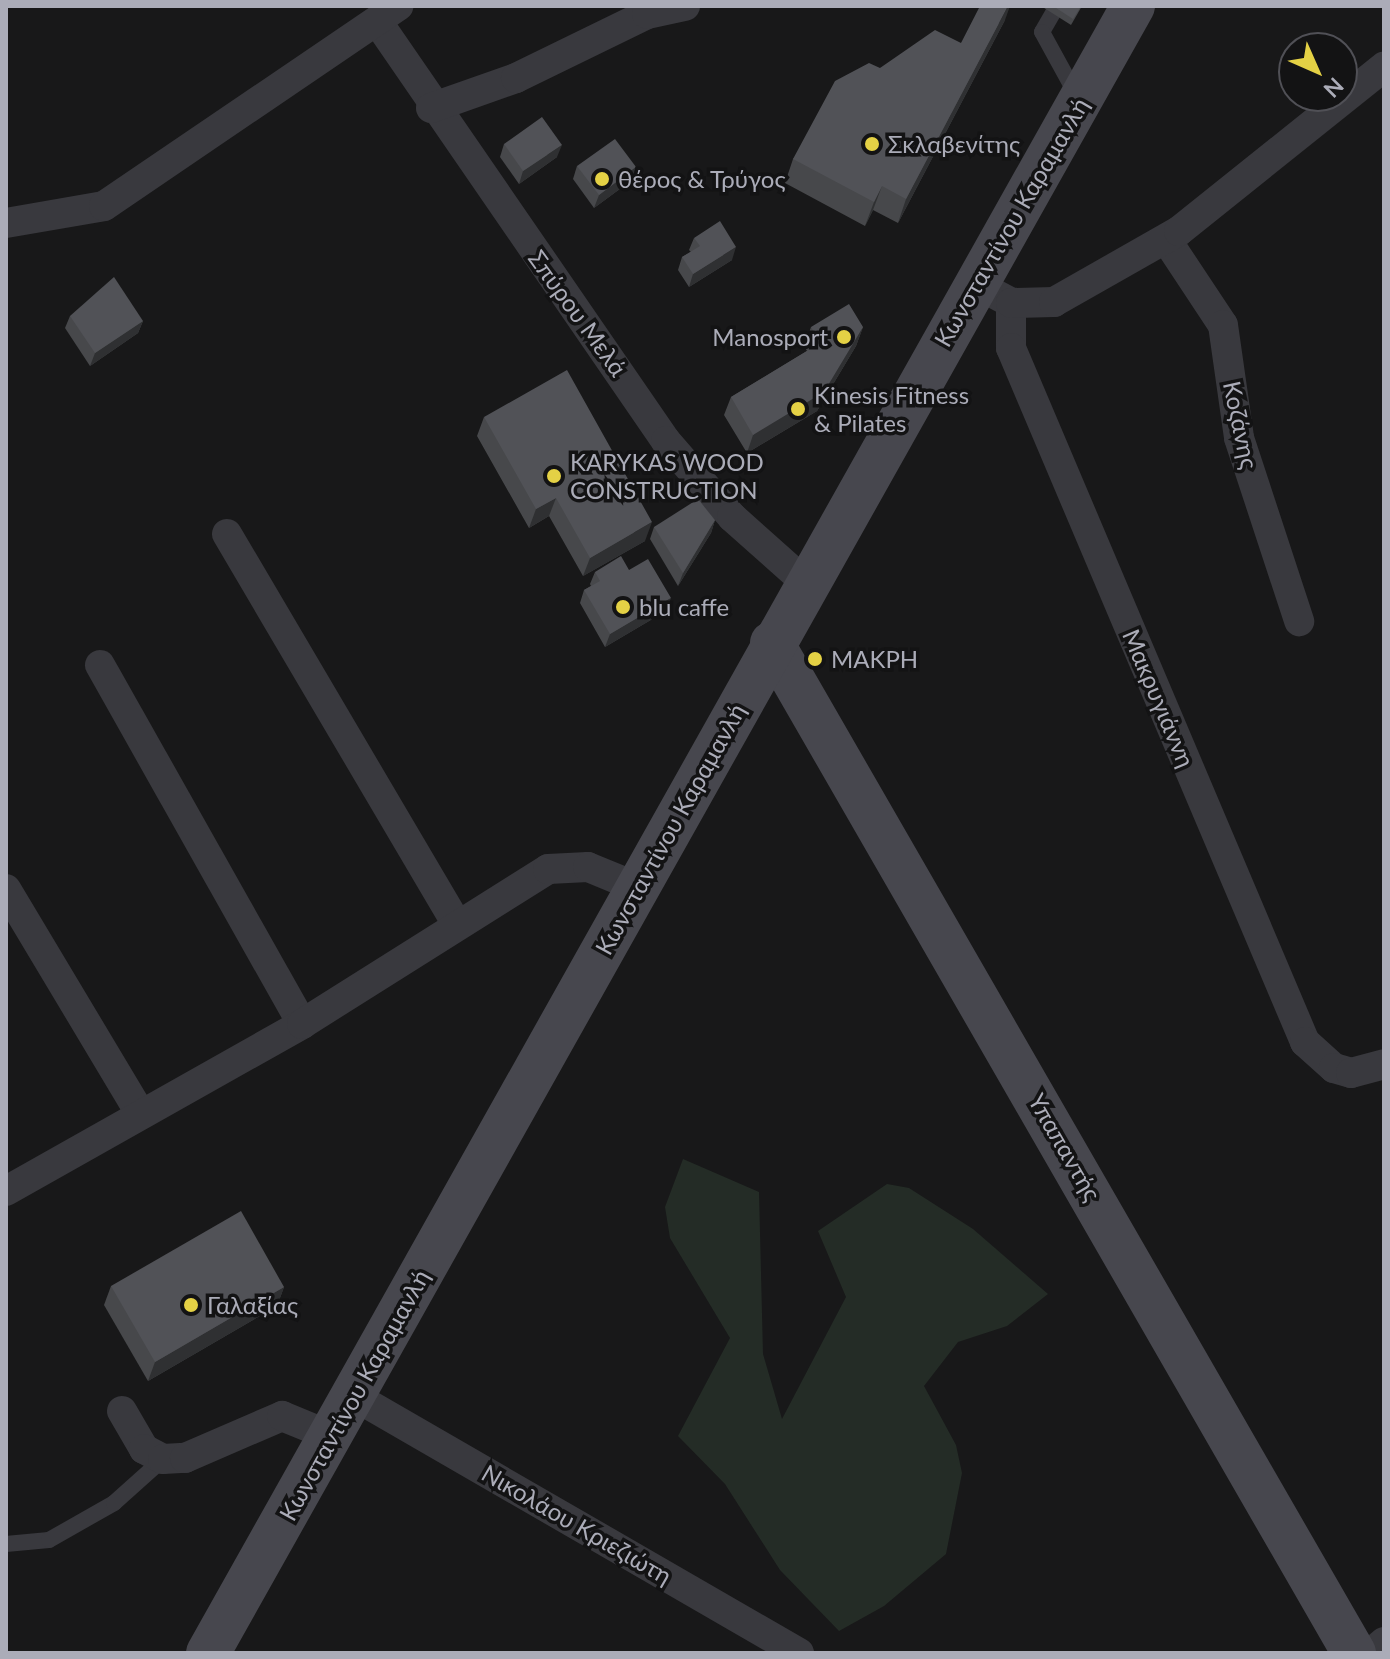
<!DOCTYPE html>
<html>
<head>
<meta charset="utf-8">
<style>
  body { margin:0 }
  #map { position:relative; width:1390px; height:1659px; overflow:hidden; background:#181819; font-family:Lato,sans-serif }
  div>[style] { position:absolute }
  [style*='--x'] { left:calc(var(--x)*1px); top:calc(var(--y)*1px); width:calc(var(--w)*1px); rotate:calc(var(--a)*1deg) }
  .green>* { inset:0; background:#242c26 }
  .lane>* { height:16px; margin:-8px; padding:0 8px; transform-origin:8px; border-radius:8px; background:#39393e }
  .street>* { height:30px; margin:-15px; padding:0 15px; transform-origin:15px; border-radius:15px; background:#39393e }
  .secondary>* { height:44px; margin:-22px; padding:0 22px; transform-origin:22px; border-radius:22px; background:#47474e }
  .wall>* { inset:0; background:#47484b }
  .shaded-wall>* { inset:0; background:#2f3032 }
  .building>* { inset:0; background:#515257 }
  .dots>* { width:22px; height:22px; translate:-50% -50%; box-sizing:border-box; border:4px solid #131314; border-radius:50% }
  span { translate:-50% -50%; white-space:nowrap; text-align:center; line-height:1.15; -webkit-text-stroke:7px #131314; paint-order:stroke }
  .poi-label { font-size:24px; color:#abacb8 }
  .left { translate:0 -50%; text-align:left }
  .right { translate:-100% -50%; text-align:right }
  .street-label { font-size:24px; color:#abacb8 }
  .frame { position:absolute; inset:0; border:8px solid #abacb8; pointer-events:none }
  .north { position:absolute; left:1278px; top:32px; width:80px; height:80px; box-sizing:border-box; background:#131314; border:2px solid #505056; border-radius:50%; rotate:135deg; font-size:22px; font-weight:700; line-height:32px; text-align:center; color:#abacb8 }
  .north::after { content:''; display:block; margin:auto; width:28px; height:36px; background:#e4d145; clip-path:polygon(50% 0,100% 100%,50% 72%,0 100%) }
</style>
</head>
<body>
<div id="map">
  <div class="green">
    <div style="clip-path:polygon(683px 1159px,759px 1192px,763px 1354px,782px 1419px,846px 1297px,818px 1231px,887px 1184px,909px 1188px,973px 1229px,1048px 1294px,1007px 1326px,958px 1342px,924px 1386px,956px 1445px,962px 1473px,946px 1554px,884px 1606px,839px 1631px,780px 1570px,725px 1484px,678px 1436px,730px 1338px,670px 1238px,665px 1207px)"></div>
  </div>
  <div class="lane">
    <div style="--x:1057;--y:6;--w:30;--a:120"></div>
    <div style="--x:1042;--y:32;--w:73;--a:61.3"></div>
    <div style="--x:6;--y:1544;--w:43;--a:-5.3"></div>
    <div style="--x:49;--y:1540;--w:75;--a:-29.6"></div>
    <div style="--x:114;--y:1503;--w:66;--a:-41.9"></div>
  </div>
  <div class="street">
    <div style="--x:377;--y:21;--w:510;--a:55.47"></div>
    <div style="--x:666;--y:441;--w:101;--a:49"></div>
    <div style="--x:732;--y:517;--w:99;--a:41.7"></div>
    <div style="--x:431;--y:108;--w:90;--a:-19.4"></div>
    <div style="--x:516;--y:78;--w:146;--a:-26"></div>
    <div style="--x:647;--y:14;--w:39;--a:-12"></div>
    <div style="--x:6;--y:223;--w:99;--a:-9.8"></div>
    <div style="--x:104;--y:206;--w:356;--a:-34.2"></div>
    <div style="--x:1166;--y:239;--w:103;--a:56.5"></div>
    <div style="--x:1223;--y:325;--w:114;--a:81.9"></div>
    <div style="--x:1239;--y:438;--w:193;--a:71.8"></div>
    <div style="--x:976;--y:284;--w:40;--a:28"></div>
    <div style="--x:1011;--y:303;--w:45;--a:90"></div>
    <div style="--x:1011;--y:348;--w:754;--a:67.04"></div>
    <div style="--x:1305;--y:1042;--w:39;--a:42"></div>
    <div style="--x:1334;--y:1068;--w:18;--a:16"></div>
    <div style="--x:1351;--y:1073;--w:34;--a:-15"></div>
    <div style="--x:1011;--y:303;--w:43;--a:-1.3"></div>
    <div style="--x:1054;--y:302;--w:144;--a:-29.6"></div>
    <div style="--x:1179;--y:231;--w:263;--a:-38.7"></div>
    <div style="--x:227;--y:534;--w:454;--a:59.5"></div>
    <div style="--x:100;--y:665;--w:412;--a:60.6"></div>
    <div style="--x:6;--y:889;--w:261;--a:59.1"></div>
    <div style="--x:6;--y:1191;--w:340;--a:-29.4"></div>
    <div style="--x:302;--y:1024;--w:291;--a:-32.2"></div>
    <div style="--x:548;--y:869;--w:40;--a:-2.9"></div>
    <div style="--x:588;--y:867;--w:55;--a:22.4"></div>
    <div style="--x:354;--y:1396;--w:514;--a:30.01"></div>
    <div style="--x:122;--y:1411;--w:44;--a:59.9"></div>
    <div style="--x:144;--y:1449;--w:21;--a:28"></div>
    <div style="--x:163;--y:1459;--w:22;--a:-3"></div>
    <div style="--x:185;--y:1458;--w:106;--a:-23.4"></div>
    <div style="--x:282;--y:1416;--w:53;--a:22.2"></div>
    <div style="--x:1371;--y:1653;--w:17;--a:-40"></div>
  </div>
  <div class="secondary">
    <div style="--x:772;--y:643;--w:1166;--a:60.05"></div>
    <div style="--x:208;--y:1653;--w:1889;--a:-60.68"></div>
  </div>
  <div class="wall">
    <div style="clip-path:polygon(1041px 6px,1082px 6px,1071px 25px)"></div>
    <div style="clip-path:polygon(1005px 20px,898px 223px,873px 210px,865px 226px,785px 183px,793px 159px,880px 68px,961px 43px)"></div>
    <div style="clip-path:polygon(504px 144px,557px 157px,519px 184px,500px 157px)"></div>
    <div style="clip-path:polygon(577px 166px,632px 180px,594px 208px,573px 179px)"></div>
    <div style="clip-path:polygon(694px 238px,732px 260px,689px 287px,678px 270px,682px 257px,691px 252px,689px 250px)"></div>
    <div style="clip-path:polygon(70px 316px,143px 321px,138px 333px,90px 366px,65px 328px)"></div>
    <div style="clip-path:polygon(811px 327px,863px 327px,856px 346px,817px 411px,747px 453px,724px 415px,731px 397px,807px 351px,804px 346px)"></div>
    <div style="clip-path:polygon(484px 417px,645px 541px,583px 576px,549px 516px,529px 528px,477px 436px)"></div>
    <div style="clip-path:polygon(715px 520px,711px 533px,678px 586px,650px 539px,654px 527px)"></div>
    <div style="clip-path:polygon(629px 570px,666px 611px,605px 647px,580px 603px,584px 590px,591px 586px,590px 584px,595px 572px)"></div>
    <div style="clip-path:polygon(111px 1286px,284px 1287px,277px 1306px,148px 1381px,104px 1305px)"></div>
  </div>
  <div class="shaded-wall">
    <div style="clip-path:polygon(1008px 6px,1010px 6px,1005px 20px,898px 223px,906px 199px)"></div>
    <div style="clip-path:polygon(562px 145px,557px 157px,519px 184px,523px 171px)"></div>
    <div style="clip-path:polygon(636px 167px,632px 180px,594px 208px,599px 195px)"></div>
    <div style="clip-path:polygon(882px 186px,873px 210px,865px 226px,874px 202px)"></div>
    <div style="clip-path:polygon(736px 247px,732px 260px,689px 287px,693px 274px)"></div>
    <div style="clip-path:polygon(143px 321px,138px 333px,90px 366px,95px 353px)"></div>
    <div style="clip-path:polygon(863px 327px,856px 346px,817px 411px,747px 453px,753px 435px)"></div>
    <div style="clip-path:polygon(556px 498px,549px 516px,529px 528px,536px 509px)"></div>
    <div style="clip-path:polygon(715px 520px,711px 533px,678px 586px,683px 573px)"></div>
    <div style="clip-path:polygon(652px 522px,645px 541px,583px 576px,590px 558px)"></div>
    <div style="clip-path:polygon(671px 598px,666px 611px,605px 647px,610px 634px)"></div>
    <div style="clip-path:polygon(284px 1287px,277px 1306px,148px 1381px,155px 1362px)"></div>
  </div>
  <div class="building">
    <div style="clip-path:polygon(980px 6px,1008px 6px,906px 199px,882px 186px,874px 202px,793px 159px,835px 81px,869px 63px,880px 68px,935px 30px,961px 43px)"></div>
    <div style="clip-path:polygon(1053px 6px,1081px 6px,1073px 19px)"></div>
    <div style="clip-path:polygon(542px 117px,562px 145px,523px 171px,504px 144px)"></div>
    <div style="clip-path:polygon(615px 139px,636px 167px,599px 195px,577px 166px)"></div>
    <div style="clip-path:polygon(720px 221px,736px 247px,693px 274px,682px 257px,700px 246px,694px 238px)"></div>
    <div style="clip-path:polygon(114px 277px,143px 321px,95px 353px,70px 316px)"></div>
    <div style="clip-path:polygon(849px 304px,863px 327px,824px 392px,753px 435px,731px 397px,820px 343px,811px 327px)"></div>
    <div style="clip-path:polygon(567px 370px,652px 522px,590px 558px,556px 498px,536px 509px,484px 417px)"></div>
    <div style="clip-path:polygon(698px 499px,715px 520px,683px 573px,654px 527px)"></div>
    <div style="clip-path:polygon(621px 556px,629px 570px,648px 559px,671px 598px,610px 634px,584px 590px,600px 581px,595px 572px)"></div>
    <div style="clip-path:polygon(241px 1211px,284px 1287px,155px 1362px,111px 1286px)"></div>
  </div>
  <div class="dots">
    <div style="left:872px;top:144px;background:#e4d145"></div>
    <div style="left:602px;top:179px;background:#e4d145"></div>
    <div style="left:844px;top:337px;background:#e4d145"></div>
    <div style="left:798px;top:409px;background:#e4d145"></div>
    <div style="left:554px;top:476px;background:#e4d145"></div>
    <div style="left:623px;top:607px;background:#e4d145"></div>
    <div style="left:815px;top:659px;background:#e4d145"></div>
    <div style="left:191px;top:1305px;background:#e4d145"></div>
  </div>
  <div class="poi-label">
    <span class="left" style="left:888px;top:144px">Σκλαβενίτης</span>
    <span class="left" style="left:618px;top:179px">θέρος &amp; Τρύγος</span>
    <span class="right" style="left:828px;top:337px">Manosport</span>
    <span class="left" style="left:814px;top:409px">Kinesis Fitness<br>&amp; Pilates</span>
    <span class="left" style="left:570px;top:476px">KARYKAS WOOD<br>CONSTRUCTION</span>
    <span class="left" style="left:639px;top:607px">blu caffe</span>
    <span class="left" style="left:831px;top:659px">ΜΑΚΡΗ</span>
    <span class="left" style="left:207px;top:1305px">Γαλαξίας</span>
  </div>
  <div class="street-label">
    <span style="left:1011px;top:222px;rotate:-60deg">Κωνσταντίνου Καραμανλή</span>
    <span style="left:578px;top:313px;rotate:54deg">Σπύρου Μελά</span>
    <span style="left:1241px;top:425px;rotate:78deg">Κοζάνης</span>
    <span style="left:1159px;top:698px;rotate:67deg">Μακρυγιάννη</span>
    <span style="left:670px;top:829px;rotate:-61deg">Κωνσταντίνου Καραμανλή</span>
    <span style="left:1065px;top:1147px;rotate:60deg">Υπαπαντής</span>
    <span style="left:354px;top:1395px;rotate:-61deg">Κωνσταντίνου Καραμανλή</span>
    <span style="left:577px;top:1524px;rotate:30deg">Νικολάου Κριεζιώτη</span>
  </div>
  <div class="frame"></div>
  <div class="north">N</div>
</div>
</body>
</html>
